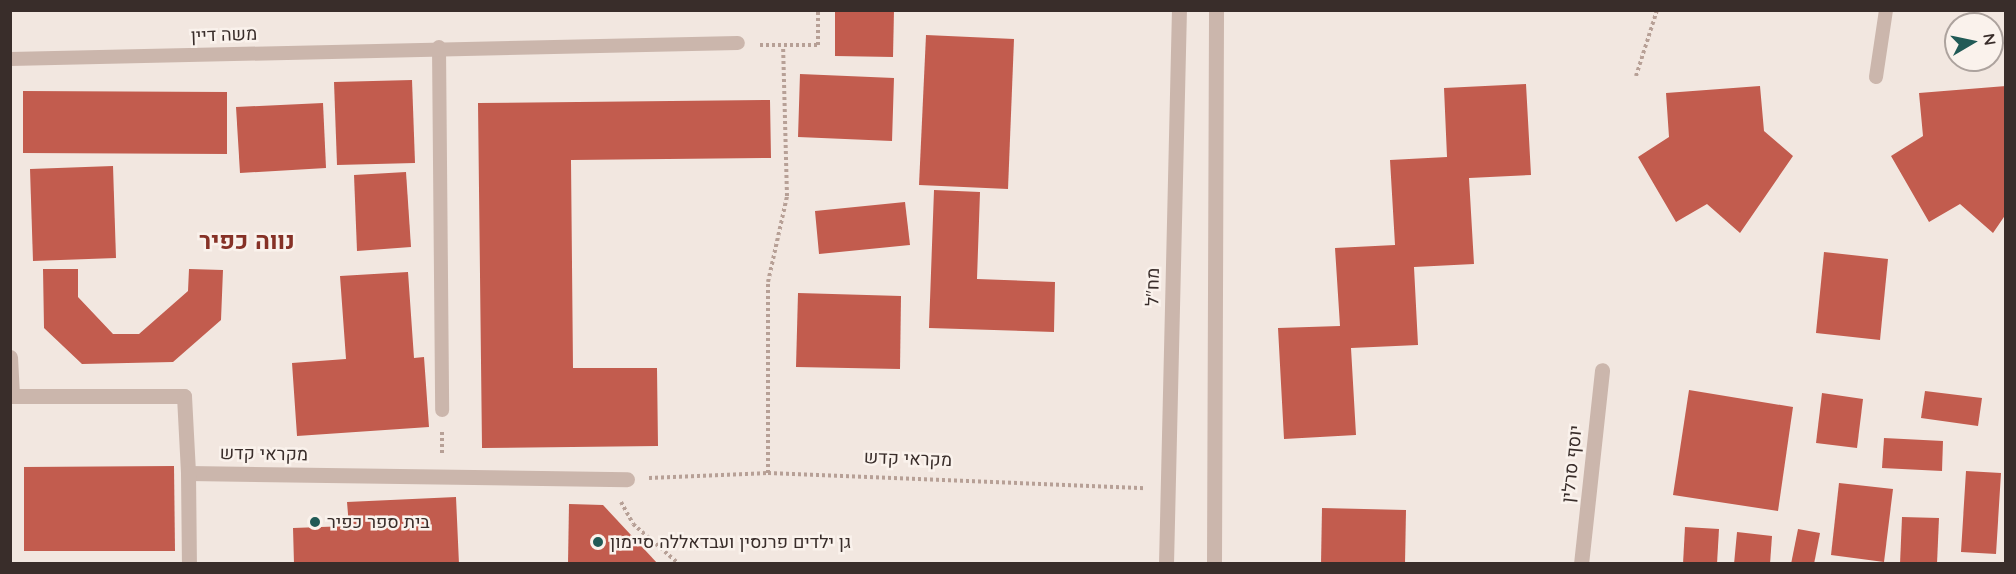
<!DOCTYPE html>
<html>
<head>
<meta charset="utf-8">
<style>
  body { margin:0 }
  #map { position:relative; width:2016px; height:574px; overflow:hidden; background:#f2e7e0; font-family:Quicksand,Heebo,sans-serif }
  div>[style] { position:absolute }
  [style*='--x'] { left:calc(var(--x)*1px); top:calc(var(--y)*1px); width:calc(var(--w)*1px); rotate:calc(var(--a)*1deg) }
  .building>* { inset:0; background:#c25c4e }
  .path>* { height:4px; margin-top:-2px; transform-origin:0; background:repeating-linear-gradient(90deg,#b7a096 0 3px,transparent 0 6px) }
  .service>* { height:14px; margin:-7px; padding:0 7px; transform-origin:7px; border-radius:7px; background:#cbb6ac }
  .pedestrian>* { height:15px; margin:-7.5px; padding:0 7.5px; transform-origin:7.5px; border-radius:7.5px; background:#cbb6ac }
  .minor>* { height:15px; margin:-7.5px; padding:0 7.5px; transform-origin:7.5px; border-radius:7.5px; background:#cbb6ac }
  .tertiary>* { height:15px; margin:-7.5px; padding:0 7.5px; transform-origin:7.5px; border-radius:7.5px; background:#cbb6ac }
  .dots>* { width:16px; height:16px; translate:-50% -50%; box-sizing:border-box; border:3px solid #faf2ec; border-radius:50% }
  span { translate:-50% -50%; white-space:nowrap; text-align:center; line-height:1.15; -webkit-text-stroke:5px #faf2ec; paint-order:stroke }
  .street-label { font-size:18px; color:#392d2a }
  .poi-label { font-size:18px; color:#392d2a }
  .left { translate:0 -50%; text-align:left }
  .district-label { font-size:24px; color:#863126; font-weight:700 }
  .frame { position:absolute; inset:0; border:12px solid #392d2a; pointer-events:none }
  .north { position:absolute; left:1944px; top:12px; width:60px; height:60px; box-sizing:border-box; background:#faf2ec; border:2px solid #ada39e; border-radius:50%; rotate:81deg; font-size:16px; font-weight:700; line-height:24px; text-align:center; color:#392d2a }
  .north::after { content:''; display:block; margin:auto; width:21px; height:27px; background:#215a56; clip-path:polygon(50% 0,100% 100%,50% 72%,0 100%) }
</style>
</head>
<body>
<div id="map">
  <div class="building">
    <div style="clip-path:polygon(835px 10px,894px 10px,893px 57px,835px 56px)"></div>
    <div style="clip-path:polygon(926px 35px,1014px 39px,1008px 189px,919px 185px)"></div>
    <div style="clip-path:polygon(800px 74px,894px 78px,892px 141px,798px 137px)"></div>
    <div style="clip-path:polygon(412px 80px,415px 163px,337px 165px,334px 82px)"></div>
    <div style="clip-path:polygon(1526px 84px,1531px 175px,1469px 178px,1474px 264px,1414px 267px,1418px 345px,1351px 348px,1356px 435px,1284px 439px,1278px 328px,1340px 326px,1335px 248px,1395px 245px,1390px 160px,1447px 157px,1444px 88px)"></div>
    <div style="clip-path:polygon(1760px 86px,1764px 131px,1793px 156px,1740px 233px,1707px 204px,1676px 222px,1638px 157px,1669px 137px,1666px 93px)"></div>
    <div style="clip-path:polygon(2006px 86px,2006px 214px,1993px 233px,1960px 204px,1929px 222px,1891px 156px,1923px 136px,1919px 93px)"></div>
    <div style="clip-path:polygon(23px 91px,227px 92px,227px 154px,23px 153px)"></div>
    <div style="clip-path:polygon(770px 100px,771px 158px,571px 160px,573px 368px,657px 368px,658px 446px,482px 448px,478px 103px)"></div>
    <div style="clip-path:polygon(323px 103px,326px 168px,240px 173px,236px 107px)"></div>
    <div style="clip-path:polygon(113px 166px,116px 258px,33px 261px,30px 169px)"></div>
    <div style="clip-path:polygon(406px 172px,411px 247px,357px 251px,354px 175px)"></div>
    <div style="clip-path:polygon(934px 190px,980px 192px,977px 279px,1055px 282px,1054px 332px,929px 328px)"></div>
    <div style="clip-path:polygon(905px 202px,910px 245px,819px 254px,815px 211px)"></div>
    <div style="clip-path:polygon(1824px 252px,1888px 259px,1880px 340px,1816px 333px)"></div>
    <div style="clip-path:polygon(43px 269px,78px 269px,78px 297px,113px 334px,139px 334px,188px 291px,189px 269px,223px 270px,221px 320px,173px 362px,82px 364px,44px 328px)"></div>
    <div style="clip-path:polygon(408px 272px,414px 358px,424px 357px,429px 427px,297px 436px,292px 363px,346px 359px,340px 276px)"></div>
    <div style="clip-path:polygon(798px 293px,901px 296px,900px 369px,796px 367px)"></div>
    <div style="clip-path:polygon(1689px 390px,1793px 407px,1778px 511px,1673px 495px)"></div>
    <div style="clip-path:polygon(1925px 391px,1982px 398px,1978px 426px,1921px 418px)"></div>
    <div style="clip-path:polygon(1822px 393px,1863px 399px,1857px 448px,1816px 443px)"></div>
    <div style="clip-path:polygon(1884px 438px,1943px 441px,1942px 471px,1882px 468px)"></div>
    <div style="clip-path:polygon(174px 466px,175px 551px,24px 551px,24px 467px)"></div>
    <div style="clip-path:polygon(1966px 471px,2001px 473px,1996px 554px,1961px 552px)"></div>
    <div style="clip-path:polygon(1839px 483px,1893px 489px,1884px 562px,1831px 555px)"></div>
    <div style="clip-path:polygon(456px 497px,459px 564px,294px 564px,293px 528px,349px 526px,347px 502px)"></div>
    <div style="clip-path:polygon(569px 504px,603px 505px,658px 564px,568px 564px)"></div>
    <div style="clip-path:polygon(1322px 508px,1406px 510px,1405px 564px,1321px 564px)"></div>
    <div style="clip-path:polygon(1902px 517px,1939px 518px,1937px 564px,1900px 564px)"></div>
    <div style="clip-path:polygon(1685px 527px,1719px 529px,1717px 564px,1683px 564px)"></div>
    <div style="clip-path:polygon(1798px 529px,1820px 533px,1814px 564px,1791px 564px)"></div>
    <div style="clip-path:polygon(1737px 532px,1772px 536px,1770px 564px,1734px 564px)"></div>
  </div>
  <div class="path">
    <div style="--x:760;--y:45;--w:58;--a:0"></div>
    <div style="--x:818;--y:45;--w:35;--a:-90"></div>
    <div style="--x:1636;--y:76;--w:69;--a:-72.3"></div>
    <div style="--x:442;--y:432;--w:22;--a:90"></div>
    <div style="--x:768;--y:473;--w:191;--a:-90"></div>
    <div style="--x:768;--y:282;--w:88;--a:-77.5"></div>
    <div style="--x:787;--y:196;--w:149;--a:-91.5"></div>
    <div style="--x:649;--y:478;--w:119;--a:-2.4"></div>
    <div style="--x:768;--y:473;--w:378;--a:2.3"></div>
    <div style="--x:621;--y:502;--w:25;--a:61"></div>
    <div style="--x:633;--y:524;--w:61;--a:41"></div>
  </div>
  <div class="service">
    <div style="--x:439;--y:47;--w:363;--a:89.5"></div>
    <div style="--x:10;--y:59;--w:728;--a:-1.26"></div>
    <div style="--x:1876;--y:77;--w:68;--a:-81.5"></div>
  </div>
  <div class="pedestrian">
    <div style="--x:10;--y:357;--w:39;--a:87"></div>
    <div style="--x:12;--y:396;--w:172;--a:0"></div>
    <div style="--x:184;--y:396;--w:77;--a:87"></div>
    <div style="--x:188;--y:473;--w:439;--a:0.8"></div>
  </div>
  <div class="minor">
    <div style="--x:188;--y:473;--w:91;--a:89.4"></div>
    <div style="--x:1581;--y:564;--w:195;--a:-83.8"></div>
  </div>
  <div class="tertiary">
    <div style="--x:1166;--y:564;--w:554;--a:-88.66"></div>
    <div style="--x:1214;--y:564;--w:554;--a:-89.79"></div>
  </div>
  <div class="dots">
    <div style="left:315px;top:522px;background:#215a56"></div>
    <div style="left:598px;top:542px;background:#215a56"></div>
  </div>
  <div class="street-label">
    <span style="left:224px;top:35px;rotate:-2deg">משה דיין</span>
    <span style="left:1153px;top:287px;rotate:-89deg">מח"ל</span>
    <span style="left:264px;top:454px;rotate:1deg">מקראי קדש</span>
    <span style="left:908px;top:459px;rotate:2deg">מקראי קדש</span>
    <span style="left:1572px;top:464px;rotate:-84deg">יוסף סרלין</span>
  </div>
  <div class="poi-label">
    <span class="left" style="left:327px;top:522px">בית ספר כפיר</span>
    <span class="left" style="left:610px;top:542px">גן ילדים פרנסין ועבדאללה סיימון</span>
  </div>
  <div class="district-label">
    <span style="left:247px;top:241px">נווה כפיר</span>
  </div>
  <div class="frame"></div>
  <div class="north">N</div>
</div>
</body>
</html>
